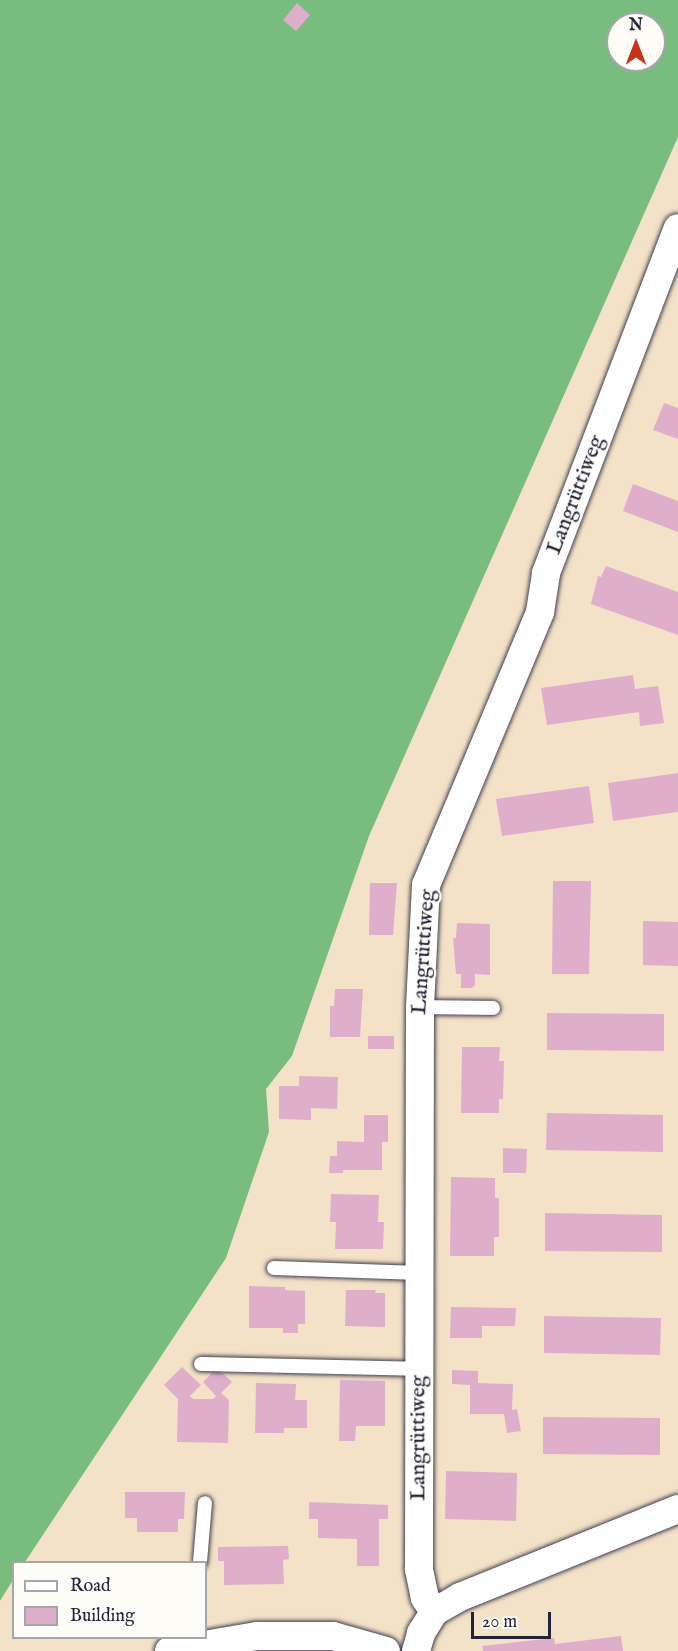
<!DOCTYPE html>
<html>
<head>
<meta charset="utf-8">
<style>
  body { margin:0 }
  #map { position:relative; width:678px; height:1651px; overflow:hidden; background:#f3e2c7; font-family:"IM FELL English",serif }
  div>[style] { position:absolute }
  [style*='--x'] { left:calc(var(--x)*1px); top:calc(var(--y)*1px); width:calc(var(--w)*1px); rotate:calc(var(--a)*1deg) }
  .forest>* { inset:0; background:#78bc7e }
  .building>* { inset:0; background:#dfaecb }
  .roads { filter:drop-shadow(0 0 2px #413f50) drop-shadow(0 0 2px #413f50) }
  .service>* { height:14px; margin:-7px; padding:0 7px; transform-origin:7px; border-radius:7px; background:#fff }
  .minor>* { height:28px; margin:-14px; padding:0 14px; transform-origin:14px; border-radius:14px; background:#fff }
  span { translate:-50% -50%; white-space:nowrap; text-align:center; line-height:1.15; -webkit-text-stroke:4.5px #fdfcf7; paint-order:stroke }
  .street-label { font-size:22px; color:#22223b }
  .legend { position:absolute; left:12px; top:1561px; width:195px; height:78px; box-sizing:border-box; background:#fdfcf7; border:2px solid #a5a5ac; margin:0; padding:8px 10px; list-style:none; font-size:18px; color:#22223b }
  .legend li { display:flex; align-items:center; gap:12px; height:30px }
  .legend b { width:30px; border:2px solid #a5a5ac }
  .north { position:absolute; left:606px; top:12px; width:60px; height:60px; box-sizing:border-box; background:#fdfcf7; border:2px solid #a5a5ac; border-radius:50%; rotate:0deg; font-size:16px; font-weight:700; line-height:24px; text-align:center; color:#22223b }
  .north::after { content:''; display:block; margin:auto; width:21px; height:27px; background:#c8321e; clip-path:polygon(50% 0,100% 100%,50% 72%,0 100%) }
  .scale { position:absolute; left:471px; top:1612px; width:80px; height:27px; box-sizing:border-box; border:3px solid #22223b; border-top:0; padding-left:8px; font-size:18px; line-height:21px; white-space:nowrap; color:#22223b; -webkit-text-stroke:4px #fdfcf7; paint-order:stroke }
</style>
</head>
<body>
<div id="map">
  <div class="forest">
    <div style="clip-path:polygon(evenodd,0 0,678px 0,678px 137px,369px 836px,292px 1056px,266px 1089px,269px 1132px,226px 1258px,25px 1562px,14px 1562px,13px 1580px,0 1601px,0 0,618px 24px,654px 24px,654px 60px,618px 60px,618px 24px)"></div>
  </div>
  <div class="building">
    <div style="clip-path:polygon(297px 3px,310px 15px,296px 31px,283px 20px)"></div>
    <div style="clip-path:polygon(664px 403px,678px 408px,678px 439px,653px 430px)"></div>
    <div style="clip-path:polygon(633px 484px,678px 501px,678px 532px,623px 511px)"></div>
    <div style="clip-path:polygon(606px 566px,678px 592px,678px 635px,591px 604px,598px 576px,601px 577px)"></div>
    <div style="clip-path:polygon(633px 675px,635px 689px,658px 686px,664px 723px,640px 726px,639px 712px,547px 725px,541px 688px)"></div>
    <div style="clip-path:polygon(678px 773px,678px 812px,613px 821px,608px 783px)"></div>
    <div style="clip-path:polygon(589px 786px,594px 823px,502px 836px,496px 799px)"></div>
    <div style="clip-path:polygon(553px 881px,591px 881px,589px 974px,552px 974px)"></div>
    <div style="clip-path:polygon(370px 883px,397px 883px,393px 935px,369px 935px)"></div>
    <div style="clip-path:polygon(643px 921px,678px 922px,678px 966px,643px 965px)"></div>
    <div style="clip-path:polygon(457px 923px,490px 924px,490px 975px,475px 974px,475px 985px,472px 988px,461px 988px,461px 974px,456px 974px,453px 938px,456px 938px)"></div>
    <div style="clip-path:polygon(335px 989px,363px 989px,360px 1037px,330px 1037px,330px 1006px,334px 1006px)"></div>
    <div style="clip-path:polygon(547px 1013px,664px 1014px,664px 1051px,547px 1050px)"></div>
    <div style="clip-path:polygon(368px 1036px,394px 1036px,394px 1049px,368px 1049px)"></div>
    <div style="clip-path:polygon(462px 1047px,500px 1047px,499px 1061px,504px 1061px,503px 1099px,499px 1099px,499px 1113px,461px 1113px)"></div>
    <div style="clip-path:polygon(299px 1076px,338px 1077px,337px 1109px,311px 1108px,311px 1120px,279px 1119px,279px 1086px,299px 1086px)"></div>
    <div style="clip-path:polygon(547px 1113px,663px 1115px,663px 1152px,546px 1150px)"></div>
    <div style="clip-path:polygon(364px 1115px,388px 1115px,388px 1142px,382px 1142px,382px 1170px,343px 1170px,343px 1173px,329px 1173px,330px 1156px,337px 1156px,337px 1141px,364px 1142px)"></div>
    <div style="clip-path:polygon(503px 1148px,527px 1149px,526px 1173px,503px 1173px)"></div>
    <div style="clip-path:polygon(451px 1177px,495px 1178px,495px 1198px,499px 1198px,499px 1237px,494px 1237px,494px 1256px,450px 1256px)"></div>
    <div style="clip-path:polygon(331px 1194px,379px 1195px,378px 1222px,384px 1222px,383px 1249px,335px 1249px,336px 1222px,330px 1222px)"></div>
    <div style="clip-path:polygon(545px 1213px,662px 1215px,662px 1252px,545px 1251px)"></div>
    <div style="clip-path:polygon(249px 1286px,285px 1287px,285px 1290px,305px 1291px,305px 1324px,298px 1324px,298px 1333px,283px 1333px,283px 1328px,249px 1328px)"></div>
    <div style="clip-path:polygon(346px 1290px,376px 1290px,375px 1293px,385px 1293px,385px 1327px,345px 1326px)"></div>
    <div style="clip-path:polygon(451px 1307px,516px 1308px,515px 1326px,482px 1326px,482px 1338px,450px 1338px)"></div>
    <div style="clip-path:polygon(544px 1316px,661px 1318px,660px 1355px,544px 1353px)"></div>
    <div style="clip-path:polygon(182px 1367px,201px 1385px,190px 1396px,193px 1399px,213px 1399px,216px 1396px,203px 1382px,217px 1368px,232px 1382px,221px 1393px,229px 1400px,228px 1443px,177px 1442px,178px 1399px,164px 1385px)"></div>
    <div style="clip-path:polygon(452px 1370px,478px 1371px,478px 1383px,513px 1384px,512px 1410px,517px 1409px,521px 1431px,507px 1433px,504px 1414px,470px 1414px,470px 1385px,452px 1384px)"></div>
    <div style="clip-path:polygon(340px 1380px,385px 1381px,385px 1426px,356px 1426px,355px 1441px,339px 1441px)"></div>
    <div style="clip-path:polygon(256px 1383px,296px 1384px,295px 1400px,307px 1400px,307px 1428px,284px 1428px,284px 1433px,255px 1433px)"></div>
    <div style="clip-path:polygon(543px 1417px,660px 1418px,660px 1455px,543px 1454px)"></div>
    <div style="clip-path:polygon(446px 1471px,517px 1473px,516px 1521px,445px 1519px)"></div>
    <div style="clip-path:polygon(125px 1492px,185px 1492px,184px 1519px,178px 1519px,178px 1532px,137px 1532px,137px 1518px,125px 1518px)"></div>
    <div style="clip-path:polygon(309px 1502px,388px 1505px,388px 1519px,379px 1519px,379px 1566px,357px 1566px,357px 1539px,318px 1538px,318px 1519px,309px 1519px)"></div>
    <div style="clip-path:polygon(288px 1546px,289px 1559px,283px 1560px,284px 1584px,224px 1585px,224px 1561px,218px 1561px,218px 1547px)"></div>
    <div style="clip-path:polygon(621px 1636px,623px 1651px,483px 1651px,482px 1646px,554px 1638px,555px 1644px)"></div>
  </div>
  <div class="roads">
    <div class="service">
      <div style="--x:420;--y:1007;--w:73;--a:0.8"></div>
      <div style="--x:274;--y:1268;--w:145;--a:2"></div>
      <div style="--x:201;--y:1364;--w:218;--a:1.3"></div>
      <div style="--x:200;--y:1562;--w:59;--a:-85.2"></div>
    </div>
    <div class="minor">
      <div style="--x:434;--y:1612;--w:17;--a:-123"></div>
      <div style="--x:425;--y:1598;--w:30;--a:-102"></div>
      <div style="--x:419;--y:1569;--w:562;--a:-89.9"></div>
      <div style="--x:420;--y:1007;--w:122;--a:-87.2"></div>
      <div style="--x:426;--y:885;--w:296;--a:-67.3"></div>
      <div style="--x:540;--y:612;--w:39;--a:-81"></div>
      <div style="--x:546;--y:573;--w:369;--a:-69.1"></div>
      <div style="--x:169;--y:1651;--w:89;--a:-9.7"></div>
      <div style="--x:257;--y:1636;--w:76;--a:0"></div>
      <div style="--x:333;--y:1636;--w:55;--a:15.8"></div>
      <div style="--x:416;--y:1651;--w:19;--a:-74"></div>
      <div style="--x:421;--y:1633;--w:25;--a:-58"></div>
      <div style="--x:434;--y:1612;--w:30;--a:-30"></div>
      <div style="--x:460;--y:1597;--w:235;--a:-22"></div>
    </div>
  </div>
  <div class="street-label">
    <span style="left:576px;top:495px;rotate:-69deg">Langrüttiweg</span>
    <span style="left:424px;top:952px;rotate:-86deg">Langrüttiweg</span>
    <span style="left:419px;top:1438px;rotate:-90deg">Langrüttiweg</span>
  </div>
  <ul class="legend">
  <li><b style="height:8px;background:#fff"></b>Road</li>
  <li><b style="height:16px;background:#dfaecb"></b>Building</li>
  </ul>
  <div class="north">N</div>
  <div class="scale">20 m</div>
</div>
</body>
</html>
